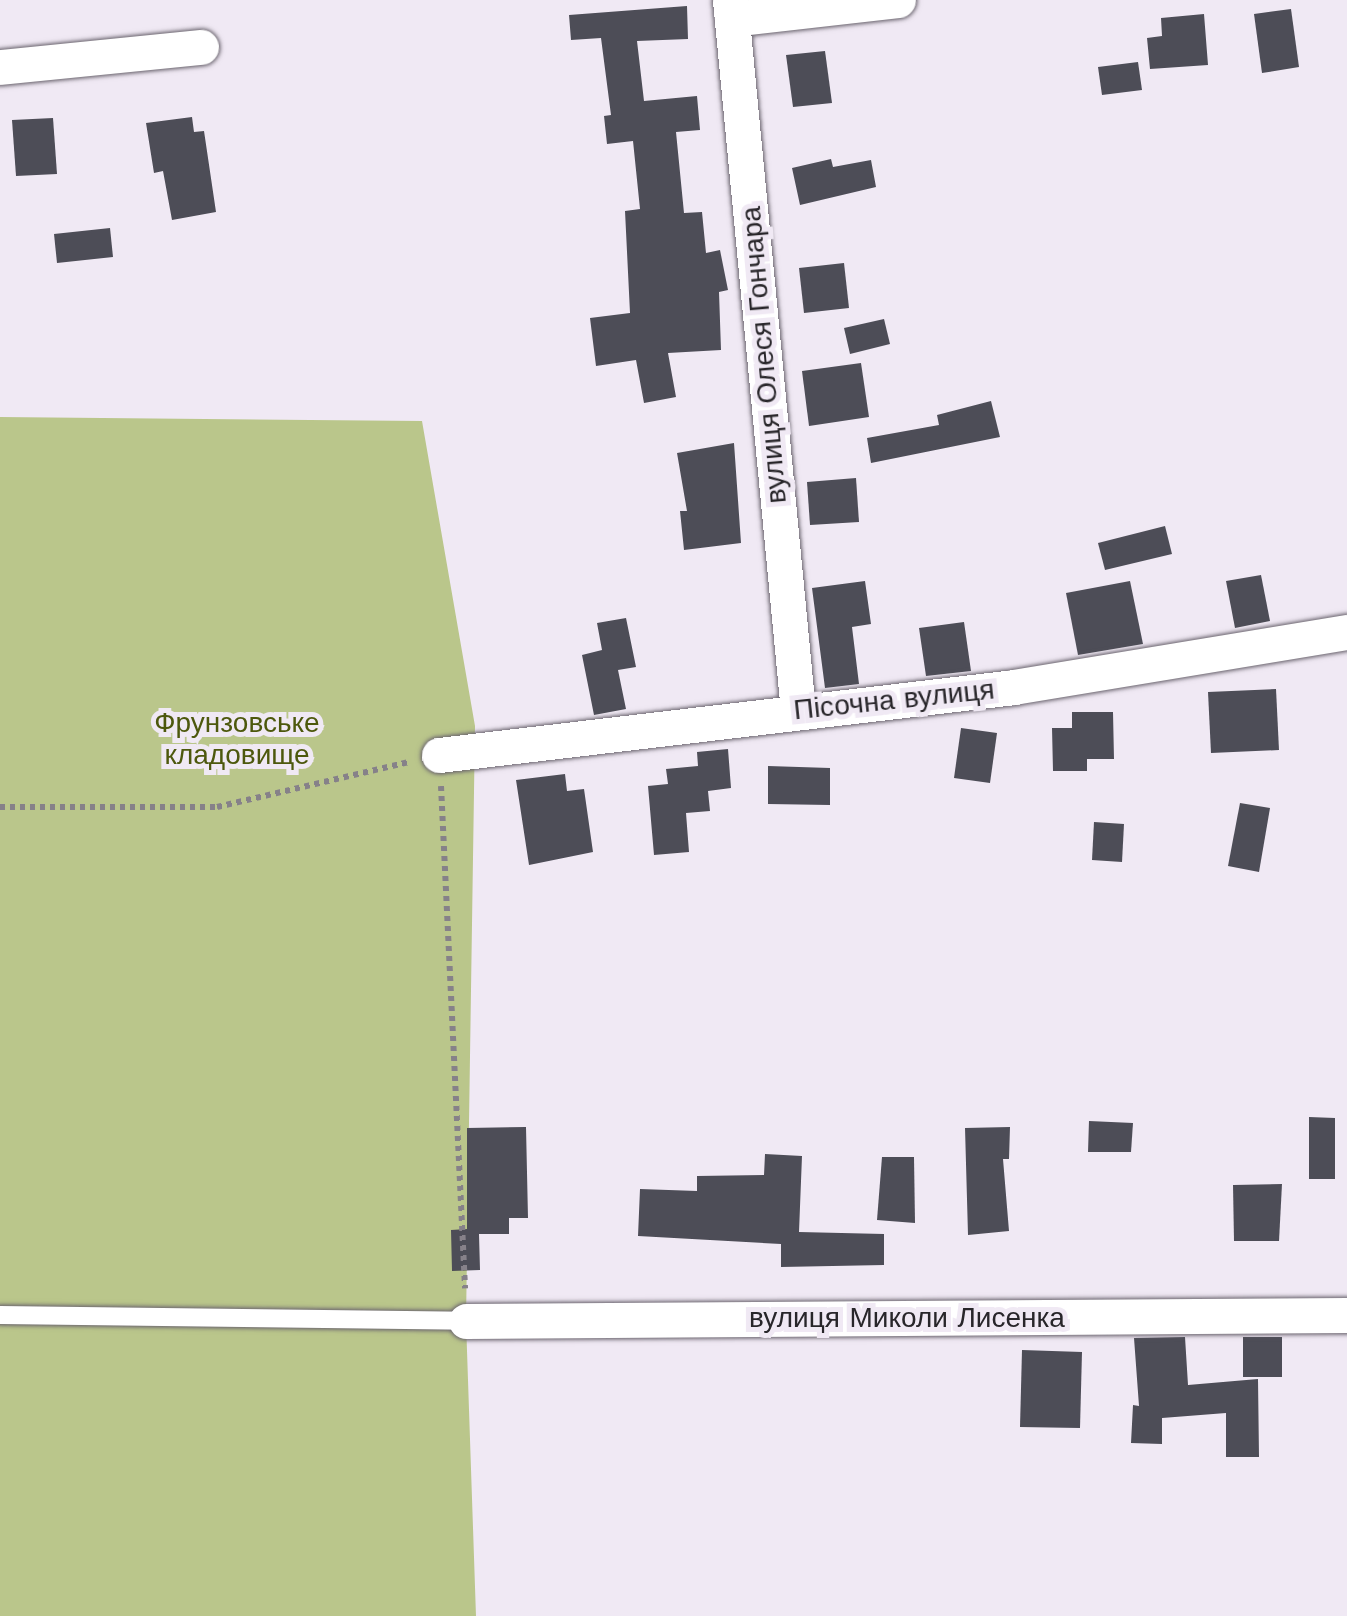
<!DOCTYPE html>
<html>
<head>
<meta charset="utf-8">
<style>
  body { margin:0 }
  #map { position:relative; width:1347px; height:1616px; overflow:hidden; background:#f0e9f4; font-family:"Work Sans",sans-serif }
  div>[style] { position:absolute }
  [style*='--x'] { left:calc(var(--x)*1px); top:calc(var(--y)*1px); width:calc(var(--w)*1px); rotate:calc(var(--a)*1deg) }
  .green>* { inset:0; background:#bac68b }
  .building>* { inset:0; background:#4d4d57 }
  .path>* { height:6px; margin-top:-3px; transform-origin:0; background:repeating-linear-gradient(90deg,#868189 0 5px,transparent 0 10px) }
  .roads { filter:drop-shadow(0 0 2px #6b656f) drop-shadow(0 0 2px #6b656f) }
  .lane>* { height:18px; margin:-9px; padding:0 9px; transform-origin:9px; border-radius:9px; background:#fff }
  .street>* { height:35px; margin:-17.5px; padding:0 17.5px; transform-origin:17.5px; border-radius:17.5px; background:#fff }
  span { translate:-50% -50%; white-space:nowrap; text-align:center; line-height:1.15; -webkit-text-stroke:10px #f0e9f4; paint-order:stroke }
  .street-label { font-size:28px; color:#28262a }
  .park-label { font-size:28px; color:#4d580d }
</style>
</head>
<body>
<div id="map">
  <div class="green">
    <div style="clip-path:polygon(0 417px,422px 421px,475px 726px,466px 1321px,476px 1616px,0 1616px)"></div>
  </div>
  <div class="building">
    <div style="clip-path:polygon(687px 6px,688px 39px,637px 41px,644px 101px,697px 96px,700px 130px,676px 132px,684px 213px,702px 212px,706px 253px,720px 250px,728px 290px,719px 292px,721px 350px,668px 353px,676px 397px,644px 403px,636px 360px,596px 366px,590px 318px,630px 313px,625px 211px,640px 209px,633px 141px,607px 144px,604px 116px,611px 115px,601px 38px,571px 40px,569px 15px)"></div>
    <div style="clip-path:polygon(1291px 9px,1299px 67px,1262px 73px,1254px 14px)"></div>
    <div style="clip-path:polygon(1204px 14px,1208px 65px,1150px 69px,1147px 38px,1162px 36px,1161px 18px)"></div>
    <div style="clip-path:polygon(825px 51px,832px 103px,793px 107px,786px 55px)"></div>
    <div style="clip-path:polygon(1138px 62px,1142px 90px,1102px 95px,1098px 67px)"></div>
    <div style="clip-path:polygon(192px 117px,194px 132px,204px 131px,216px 212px,172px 220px,163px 171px,154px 173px,146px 123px)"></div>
    <div style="clip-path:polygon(53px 118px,57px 174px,16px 176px,12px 120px)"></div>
    <div style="clip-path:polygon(831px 159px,833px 167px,871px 160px,876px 187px,800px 205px,792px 168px)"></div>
    <div style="clip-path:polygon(110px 228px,113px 257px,57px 263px,54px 234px)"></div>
    <div style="clip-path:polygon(844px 263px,849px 308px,804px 313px,799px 268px)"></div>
    <div style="clip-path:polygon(884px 319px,890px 344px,850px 354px,844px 328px)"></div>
    <div style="clip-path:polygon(861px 363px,869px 417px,809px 426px,802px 371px)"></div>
    <div style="clip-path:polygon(991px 401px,1000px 437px,871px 463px,867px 438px,939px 425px,937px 415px)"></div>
    <div style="clip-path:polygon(734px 443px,741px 543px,684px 550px,680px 511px,687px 511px,677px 453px)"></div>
    <div style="clip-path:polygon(856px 478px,859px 522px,810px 525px,807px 482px)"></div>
    <div style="clip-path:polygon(1165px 526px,1172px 554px,1105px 570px,1098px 543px)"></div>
    <div style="clip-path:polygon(1261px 575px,1270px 621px,1235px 628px,1226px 581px)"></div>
    <div style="clip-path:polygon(865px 581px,871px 624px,852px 627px,859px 684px,825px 688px,812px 588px)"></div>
    <div style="clip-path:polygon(1130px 581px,1143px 644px,1078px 655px,1066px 593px)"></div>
    <div style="clip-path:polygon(626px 618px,636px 667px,618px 670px,626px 709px,594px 715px,582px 655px,602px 650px,597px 623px)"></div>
    <div style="clip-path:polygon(964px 622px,971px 671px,926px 676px,919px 628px)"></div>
    <div style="clip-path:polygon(1276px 689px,1279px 750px,1211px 753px,1208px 692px)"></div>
    <div style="clip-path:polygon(1072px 712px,1113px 712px,1114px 759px,1087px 759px,1087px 771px,1053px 771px,1052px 728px,1072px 728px)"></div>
    <div style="clip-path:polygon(961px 728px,997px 733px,990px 783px,954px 778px)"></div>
    <div style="clip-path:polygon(728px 749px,731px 788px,708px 791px,710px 811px,686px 813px,689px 852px,654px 855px,648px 786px,668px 784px,666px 769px,698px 766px,697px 752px)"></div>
    <div style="clip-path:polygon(768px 766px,830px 768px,830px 805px,768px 804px)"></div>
    <div style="clip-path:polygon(565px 774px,567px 791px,584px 789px,593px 852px,529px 865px,516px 780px)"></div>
    <div style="clip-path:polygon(1240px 803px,1270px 808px,1259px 872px,1228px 866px)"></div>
    <div style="clip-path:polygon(1094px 822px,1124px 824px,1122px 862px,1092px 860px)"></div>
    <div style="clip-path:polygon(1309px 1117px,1335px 1118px,1335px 1179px,1309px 1179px)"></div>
    <div style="clip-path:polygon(1089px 1121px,1133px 1123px,1131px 1152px,1088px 1152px)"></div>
    <div style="clip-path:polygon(526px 1127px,528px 1218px,509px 1218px,509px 1234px,479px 1234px,480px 1270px,452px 1271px,451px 1230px,467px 1229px,467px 1128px)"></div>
    <div style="clip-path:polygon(1010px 1127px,1009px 1159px,1003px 1159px,1009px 1231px,968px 1235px,965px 1128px)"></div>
    <div style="clip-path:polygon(765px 1154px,802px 1156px,799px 1232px,884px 1234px,884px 1265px,781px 1267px,781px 1244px,638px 1236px,640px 1189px,697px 1191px,697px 1176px,764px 1175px)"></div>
    <div style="clip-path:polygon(882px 1157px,914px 1157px,915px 1223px,877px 1220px)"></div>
    <div style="clip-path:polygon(1282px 1184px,1279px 1241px,1234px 1241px,1233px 1185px)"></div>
    <div style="clip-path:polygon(1185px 1337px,1188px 1385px,1258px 1379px,1259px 1457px,1226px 1457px,1226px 1413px,1162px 1418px,1162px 1444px,1131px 1443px,1133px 1405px,1139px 1406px,1134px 1338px)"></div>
    <div style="clip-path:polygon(1243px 1337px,1282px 1337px,1282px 1377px,1243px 1377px)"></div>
    <div style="clip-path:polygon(1022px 1350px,1082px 1352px,1080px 1428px,1020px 1427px)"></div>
  </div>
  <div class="path">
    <div style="--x:441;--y:786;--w:503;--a:87.26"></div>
    <div style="--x:0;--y:807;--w:217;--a:0"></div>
    <div style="--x:217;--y:807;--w:197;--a:-13.2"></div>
  </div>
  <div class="roads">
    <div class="lane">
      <div style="--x:0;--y:1315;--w:466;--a:0.7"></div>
    </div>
    <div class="street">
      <div style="--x:730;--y:0;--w:714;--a:84.54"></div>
      <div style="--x:732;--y:19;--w:167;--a:-6.5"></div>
      <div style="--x:0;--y:67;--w:202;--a:-5.7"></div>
      <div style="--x:439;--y:755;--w:579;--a:-6.74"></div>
      <div style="--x:1014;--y:687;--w:338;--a:-9.4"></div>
      <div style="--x:466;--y:1321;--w:881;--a:-0.39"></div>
    </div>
  </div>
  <div class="street-label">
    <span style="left:764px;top:355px;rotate:-95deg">вулиця Олеся Гончара</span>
    <span style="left:894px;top:700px;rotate:-6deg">Пісочна вулиця</span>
    <span style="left:907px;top:1318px">вулиця Миколи Лисенка</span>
  </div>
  <div class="park-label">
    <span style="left:237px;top:739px">Фрунзовське<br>кладовище</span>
  </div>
</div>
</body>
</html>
